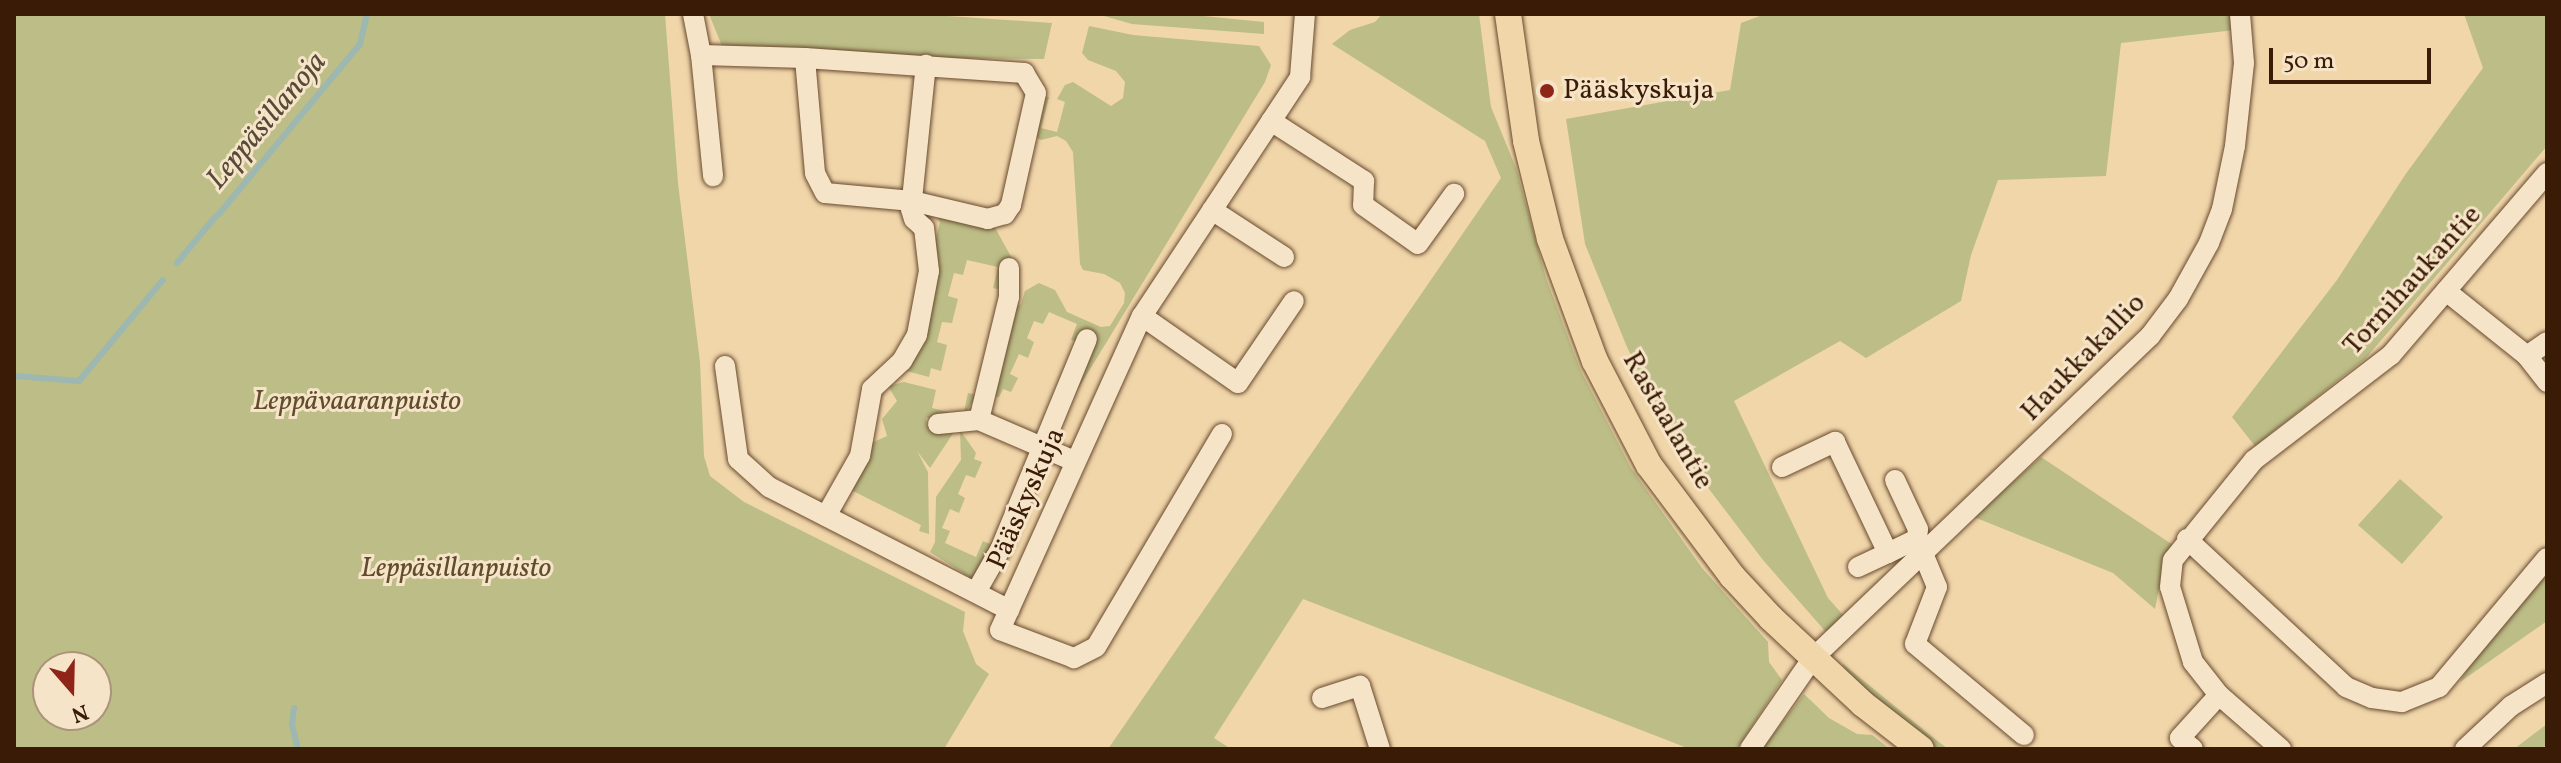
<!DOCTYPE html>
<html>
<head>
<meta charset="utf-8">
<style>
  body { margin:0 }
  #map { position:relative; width:2561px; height:763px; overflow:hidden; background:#f1d6aa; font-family:Vollkorn,serif }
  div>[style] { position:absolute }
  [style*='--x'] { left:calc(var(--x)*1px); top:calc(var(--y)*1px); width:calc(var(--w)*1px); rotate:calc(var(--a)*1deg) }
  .green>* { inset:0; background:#bcbd87 }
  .stream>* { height:6px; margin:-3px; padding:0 3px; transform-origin:3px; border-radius:3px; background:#9db7b1 }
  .roads { filter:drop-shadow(0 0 2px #684a2e) drop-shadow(0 0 2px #684a2e) }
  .minor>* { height:20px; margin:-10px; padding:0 10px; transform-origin:10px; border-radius:10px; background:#f6e4c8 }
  .major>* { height:26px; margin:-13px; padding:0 13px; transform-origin:13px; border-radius:13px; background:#f1d6aa }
  .dots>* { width:22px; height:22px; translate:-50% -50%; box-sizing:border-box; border:4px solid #f6e4c8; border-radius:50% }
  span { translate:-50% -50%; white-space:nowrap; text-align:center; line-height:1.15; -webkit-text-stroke:6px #f6e4c8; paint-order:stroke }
  .poi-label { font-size:28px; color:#3a1b05 }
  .left { translate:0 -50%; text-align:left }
  .street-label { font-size:28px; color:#3a1b05 }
  .park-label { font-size:28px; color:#614c2c; font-style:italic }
  .water-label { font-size:30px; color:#584a39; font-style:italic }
  .frame { position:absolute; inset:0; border:16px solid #3a1b05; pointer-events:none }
  .north { position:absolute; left:32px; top:651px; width:80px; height:80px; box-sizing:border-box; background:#f6e4c8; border:2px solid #ab947a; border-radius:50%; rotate:160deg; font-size:22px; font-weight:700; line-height:32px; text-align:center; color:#3a1b05 }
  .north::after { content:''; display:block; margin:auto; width:28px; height:36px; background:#8f2418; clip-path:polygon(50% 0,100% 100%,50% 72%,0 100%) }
  .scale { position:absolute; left:2269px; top:48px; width:162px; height:36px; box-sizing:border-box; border:4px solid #3a1b05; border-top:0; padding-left:10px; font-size:24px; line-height:28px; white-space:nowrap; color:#3a1b05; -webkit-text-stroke:6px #f6e4c8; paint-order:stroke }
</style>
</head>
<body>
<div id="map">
  <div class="green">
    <div style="clip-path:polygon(evenodd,14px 14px,665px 14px,678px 183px,700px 362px,704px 456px,710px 476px,744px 502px,965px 612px,963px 631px,976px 664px,989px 674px,944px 749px,14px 749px,14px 14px,48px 667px,96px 667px,96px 715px,48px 715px,48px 667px)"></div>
    <div style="clip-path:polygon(709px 14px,918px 14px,1052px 23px,1044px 59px,939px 58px,722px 46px)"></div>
    <div style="clip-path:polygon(1097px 14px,1183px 14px,1264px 22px,1264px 34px,1132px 24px)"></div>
    <div style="clip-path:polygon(1382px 14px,1479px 14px,1491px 107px,1516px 168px,1546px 278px,1580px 369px,1631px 468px,1702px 568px,1768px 642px,1769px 662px,1782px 680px,1737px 749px,1690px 749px,1303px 599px,1214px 738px,1231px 749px,1108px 749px,1501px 178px,1485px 141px,1332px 44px,1350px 30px,1375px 22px)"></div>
    <div style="clip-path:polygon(1765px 14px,2234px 14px,2235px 30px,2121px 43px,2106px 176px,1998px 180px,1971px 255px,1961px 301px,1866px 358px,1840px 341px,1734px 401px,1828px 598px,1843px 615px,1826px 632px,1763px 560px,1690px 464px,1655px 407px,1627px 347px,1585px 244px,1566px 119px,1730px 90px,1741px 23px)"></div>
    <div style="clip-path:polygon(2464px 14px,2547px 14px,2547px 146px,2366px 358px,2255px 446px,2232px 417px,2337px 280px,2405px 175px,2483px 68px)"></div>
    <div style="clip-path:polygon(1089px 26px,1133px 35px,1259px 46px,1271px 65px,1265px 82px,1078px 389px,1057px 435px,1078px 342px,1071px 340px,1077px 324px,1049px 312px,1043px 324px,1034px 321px,1027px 338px,1034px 342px,1028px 358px,1019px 354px,1010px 374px,1018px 378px,1011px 392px,1003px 389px,999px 397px,990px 396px,1012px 309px,1021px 304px,1025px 291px,1039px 283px,1055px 290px,1067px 312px,1101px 327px,1110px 326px,1124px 303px,1125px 293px,1120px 283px,1104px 274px,1083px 270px,1080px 264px,1073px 152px,1066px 141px,1057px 136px,1041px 140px,1033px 136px,1043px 96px,1049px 97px,1041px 128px,1057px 132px,1065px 102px,1057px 99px,1065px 85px,1073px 82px,1111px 106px,1123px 98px,1125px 82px,1116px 71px,1088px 60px,1082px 53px)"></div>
    <div style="clip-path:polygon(915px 205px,993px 224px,1014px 262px,1002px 290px,993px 288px,998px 267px,967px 260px,963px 275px,954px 273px,948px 296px,958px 299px,952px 323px,942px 322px,937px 342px,947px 345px,941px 371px,931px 368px,929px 377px,903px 370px,940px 222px,937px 216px,919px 214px)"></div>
    <div style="clip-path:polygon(904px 382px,936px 390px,932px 408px,963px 416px,968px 393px,977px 395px,962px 418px,926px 418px,927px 426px,956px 429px,930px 468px,917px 451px,928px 472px,929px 534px,919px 531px,921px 525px,849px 489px,869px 444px,887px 436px,882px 419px,897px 401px,888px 386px)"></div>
    <div style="clip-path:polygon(960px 430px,976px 453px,974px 459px,982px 462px,975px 478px,966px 475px,958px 494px,965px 498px,959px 513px,950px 509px,942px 528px,950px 531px,945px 543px,976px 557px,983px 541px,990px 544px,993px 552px,978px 576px,971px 578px,930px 552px,935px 542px,936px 497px,961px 460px)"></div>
    <div style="clip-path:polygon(2041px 457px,2173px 545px,2166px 554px,2155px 609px,2113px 573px,1974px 517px)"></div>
    <div style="clip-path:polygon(2400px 479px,2443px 517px,2402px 564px,2358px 525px)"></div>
    <div style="clip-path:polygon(2547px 574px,2547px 621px,2460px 682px,2471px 662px)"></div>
    <div style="clip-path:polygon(1842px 663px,1930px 735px,1948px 749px,1938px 749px,1925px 740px,1849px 676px)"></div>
    <div style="clip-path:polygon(1804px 694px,1829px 718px,1857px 734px,1872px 735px,1890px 749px,1762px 749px)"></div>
    <div style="clip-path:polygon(2547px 724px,2547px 744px,2542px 749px,2514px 749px)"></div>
  </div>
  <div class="stream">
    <div style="--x:219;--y:214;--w:221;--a:-50.3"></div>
    <div style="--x:360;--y:44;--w:31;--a:-77"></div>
    <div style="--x:177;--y:263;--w:60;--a:-50.4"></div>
    <div style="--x:14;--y:376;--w:65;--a:4.4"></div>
    <div style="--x:79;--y:381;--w:131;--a:-50.3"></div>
    <div style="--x:294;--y:708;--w:17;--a:97"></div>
    <div style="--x:292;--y:725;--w:25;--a:76"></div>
  </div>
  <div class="roads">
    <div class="minor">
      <div style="--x:693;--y:14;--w:42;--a:79"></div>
      <div style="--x:701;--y:55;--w:104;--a:1.7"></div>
      <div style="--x:805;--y:58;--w:220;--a:3.9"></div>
      <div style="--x:1024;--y:73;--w:23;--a:59"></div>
      <div style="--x:1036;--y:93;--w:115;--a:102.6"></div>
      <div style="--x:1011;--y:205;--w:11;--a:124"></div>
      <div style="--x:1005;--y:214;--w:18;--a:164"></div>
      <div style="--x:988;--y:219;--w:78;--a:-166.7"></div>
      <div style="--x:912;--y:201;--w:87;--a:-174.7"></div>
      <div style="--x:825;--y:193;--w:22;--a:-117"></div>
      <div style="--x:815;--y:173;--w:115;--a:-95"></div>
      <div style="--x:701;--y:55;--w:122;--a:84.3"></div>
      <div style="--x:1271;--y:121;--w:111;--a:32.8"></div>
      <div style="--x:1364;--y:181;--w:24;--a:92"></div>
      <div style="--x:1363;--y:205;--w:67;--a:35.3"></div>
      <div style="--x:1418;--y:244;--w:62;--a:-54.2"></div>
      <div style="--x:1212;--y:210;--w:86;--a:33.1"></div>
      <div style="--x:2446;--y:291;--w:104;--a:38.7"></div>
      <div style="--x:2527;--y:356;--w:24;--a:-35"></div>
      <div style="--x:1142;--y:316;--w:117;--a:34.9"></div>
      <div style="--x:1238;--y:383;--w:99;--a:-55.7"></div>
      <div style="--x:2527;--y:356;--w:33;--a:52"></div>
      <div style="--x:725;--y:366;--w:94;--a:82"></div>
      <div style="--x:738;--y:459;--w:42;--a:42.1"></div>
      <div style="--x:769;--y:487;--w:270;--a:27.1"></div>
      <div style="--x:979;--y:420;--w:127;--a:-76.3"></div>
      <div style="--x:1009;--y:297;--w:29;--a:-90"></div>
      <div style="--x:938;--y:424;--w:41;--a:-5.6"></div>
      <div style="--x:979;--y:420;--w:103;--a:23.3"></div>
      <div style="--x:1222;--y:434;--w:247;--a:120.6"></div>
      <div style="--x:1096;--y:647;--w:25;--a:153"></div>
      <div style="--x:1074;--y:658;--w:79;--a:-159.3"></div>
      <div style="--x:1000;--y:630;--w:345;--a:-65.7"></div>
      <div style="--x:1142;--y:316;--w:287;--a:-56.5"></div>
      <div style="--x:1300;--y:77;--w:63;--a:-85.5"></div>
      <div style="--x:1782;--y:467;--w:59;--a:-25.3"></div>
      <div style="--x:1835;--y:442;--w:123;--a:64.5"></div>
      <div style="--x:1888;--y:553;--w:32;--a:-26"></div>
      <div style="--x:1895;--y:480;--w:54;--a:64.9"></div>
      <div style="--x:1918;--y:529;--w:10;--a:96"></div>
      <div style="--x:1917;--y:539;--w:52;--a:67.4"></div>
      <div style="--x:1937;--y:587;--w:61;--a:111.1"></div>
      <div style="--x:1915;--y:644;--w:142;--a:39.9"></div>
      <div style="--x:826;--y:516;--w:69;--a:-60.5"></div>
      <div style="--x:860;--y:456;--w:68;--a:-79.8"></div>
      <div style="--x:872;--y:389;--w:41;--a:-43"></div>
      <div style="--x:902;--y:361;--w:30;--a:-60"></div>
      <div style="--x:917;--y:335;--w:65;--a:-79.4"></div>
      <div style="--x:929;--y:271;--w:43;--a:-96.6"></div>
      <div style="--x:924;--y:228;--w:13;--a:-138"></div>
      <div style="--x:914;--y:219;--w:10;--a:-107"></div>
      <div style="--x:911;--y:209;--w:145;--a:-84.1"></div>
      <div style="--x:2187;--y:539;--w:217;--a:42.9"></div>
      <div style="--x:2346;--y:687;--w:28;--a:23"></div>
      <div style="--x:2372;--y:698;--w:30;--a:8"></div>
      <div style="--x:2402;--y:702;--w:40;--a:-22"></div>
      <div style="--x:2439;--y:687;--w:168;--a:-50.1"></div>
      <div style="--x:1858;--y:567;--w:33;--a:-25"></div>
      <div style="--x:976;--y:592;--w:48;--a:-60.3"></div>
      <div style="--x:1000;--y:550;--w:228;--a:-67.6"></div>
      <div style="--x:1322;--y:698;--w:40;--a:-18"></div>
      <div style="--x:1360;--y:686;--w:66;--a:72.4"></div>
      <div style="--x:1750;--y:749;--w:109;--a:-55.4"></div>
      <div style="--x:1812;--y:659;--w:468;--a:-43.7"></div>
      <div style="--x:2150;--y:336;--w:46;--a:-52.9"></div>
      <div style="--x:2178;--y:299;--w:64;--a:-61"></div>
      <div style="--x:2209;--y:243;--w:36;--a:-69"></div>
      <div style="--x:2222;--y:209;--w:64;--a:-78.3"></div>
      <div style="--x:2235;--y:146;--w:83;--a:-83.8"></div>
      <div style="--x:2244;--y:63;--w:49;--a:-94.7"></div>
      <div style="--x:2193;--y:749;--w:17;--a:-140"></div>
      <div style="--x:2180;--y:738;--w:58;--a:-47.8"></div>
      <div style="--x:2281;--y:749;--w:82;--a:-138.9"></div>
      <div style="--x:2219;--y:695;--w:42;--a:-128.2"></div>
      <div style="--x:2193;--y:662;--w:78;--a:-107"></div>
      <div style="--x:2170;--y:587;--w:27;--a:-84"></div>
      <div style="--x:2173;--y:560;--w:129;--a:-51"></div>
      <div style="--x:2254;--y:460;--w:173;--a:-37.5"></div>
      <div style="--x:2391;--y:355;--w:240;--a:-49.4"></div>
      <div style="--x:2465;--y:749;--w:63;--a:-43.1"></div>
      <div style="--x:2511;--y:706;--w:43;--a:-32.6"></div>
    </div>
    <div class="major">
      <div style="--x:1508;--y:14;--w:128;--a:81.9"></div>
      <div style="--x:1526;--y:141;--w:101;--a:76.2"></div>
      <div style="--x:1550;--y:239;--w:130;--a:69.8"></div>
      <div style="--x:1595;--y:361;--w:117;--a:62.6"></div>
      <div style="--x:1649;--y:465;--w:139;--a:53.2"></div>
      <div style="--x:1732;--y:576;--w:57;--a:47.1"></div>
      <div style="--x:1771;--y:618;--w:126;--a:43.1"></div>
      <div style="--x:1863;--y:704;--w:73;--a:37.8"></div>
    </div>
  </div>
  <div class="dots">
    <div style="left:1547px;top:91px;background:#8f2418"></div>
  </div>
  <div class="poi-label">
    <span class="left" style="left:1563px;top:91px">Pääskyskuja</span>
  </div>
  <div class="street-label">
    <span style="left:2413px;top:281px;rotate:-48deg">Tornihaukantie</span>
    <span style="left:2084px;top:358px;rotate:-46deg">Haukkakallio</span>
    <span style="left:1667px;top:421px;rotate:60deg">Rastaalantie</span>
    <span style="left:1027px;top:499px;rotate:-66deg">Pääskyskuja</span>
  </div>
  <div class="park-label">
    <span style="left:357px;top:402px">Leppävaaranpuisto</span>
    <span style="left:456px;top:569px">Leppäsillanpuisto</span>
  </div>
  <div class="water-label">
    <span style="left:267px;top:121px;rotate:-50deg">Leppäsillanoja</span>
  </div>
  <div class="frame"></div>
  <div class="north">N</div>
  <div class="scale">50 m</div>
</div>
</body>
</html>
